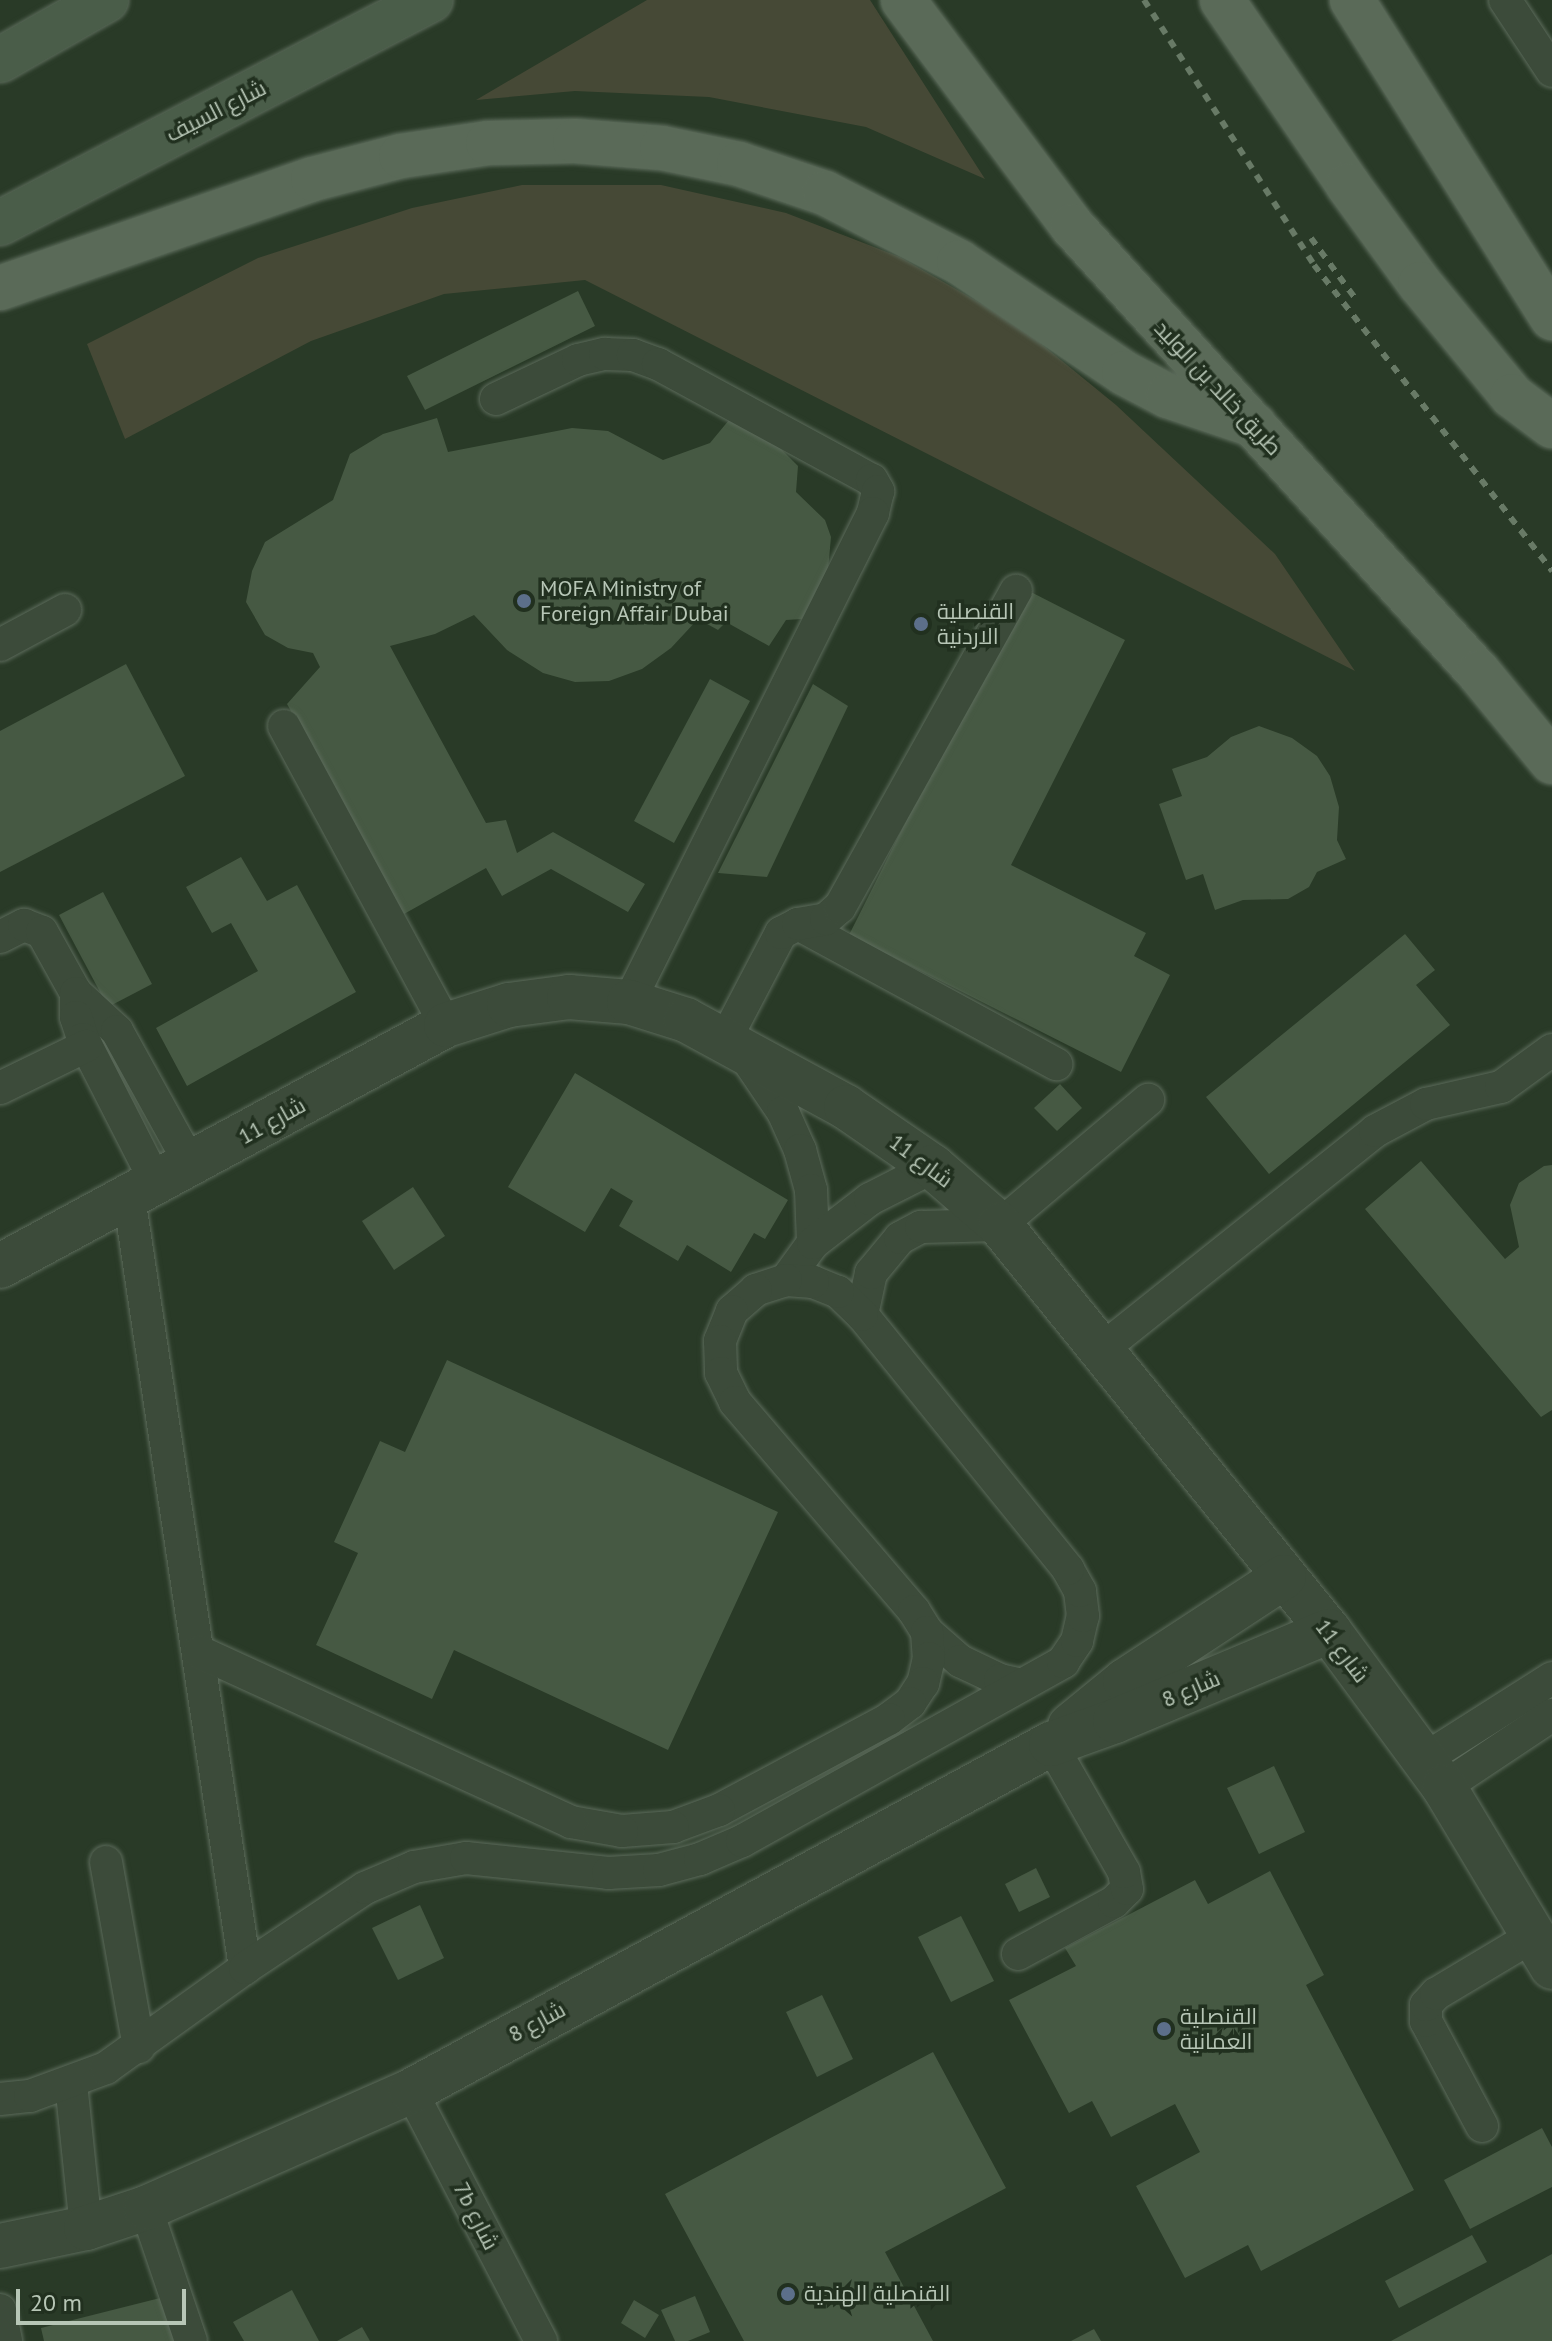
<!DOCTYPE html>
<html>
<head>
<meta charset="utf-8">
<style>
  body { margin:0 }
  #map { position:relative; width:1552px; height:2341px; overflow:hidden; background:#293a27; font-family:"PT Sans",Cairo,sans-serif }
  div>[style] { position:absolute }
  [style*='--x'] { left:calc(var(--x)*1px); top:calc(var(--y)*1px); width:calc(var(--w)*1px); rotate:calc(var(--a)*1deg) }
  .green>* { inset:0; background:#464936 }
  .building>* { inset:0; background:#465943 }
  .roads { filter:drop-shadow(0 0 2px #5c6b5b) drop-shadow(0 0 2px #5c6b5b) }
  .service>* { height:32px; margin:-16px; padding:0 16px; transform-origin:16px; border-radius:16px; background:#3c4b3a }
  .minor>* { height:44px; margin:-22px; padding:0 22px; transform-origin:22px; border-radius:22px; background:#3c4b3a }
  .secondary>* { height:44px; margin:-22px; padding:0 22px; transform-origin:22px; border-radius:22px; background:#4a5d49 }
  .primary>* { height:44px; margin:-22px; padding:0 22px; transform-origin:22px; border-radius:22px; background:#5a6a58 }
  .rail>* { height:6px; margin-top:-3px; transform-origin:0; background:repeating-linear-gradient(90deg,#687a66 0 8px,transparent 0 16px) }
  .dots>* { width:22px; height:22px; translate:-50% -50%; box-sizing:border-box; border:4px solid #21301f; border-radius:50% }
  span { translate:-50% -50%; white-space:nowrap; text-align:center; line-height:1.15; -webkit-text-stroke:7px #21301f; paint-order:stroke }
  .street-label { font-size:22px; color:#b7c6b6 }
  .poi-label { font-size:22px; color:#b7c6b6 }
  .left { translate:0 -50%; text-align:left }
  .scale { position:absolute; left:16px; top:2289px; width:170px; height:36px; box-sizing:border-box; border:4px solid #b7c6b6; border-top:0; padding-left:10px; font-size:24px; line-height:28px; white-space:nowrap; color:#b7c6b6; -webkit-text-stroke:6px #21301f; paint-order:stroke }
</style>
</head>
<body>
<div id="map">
  <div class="green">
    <div style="clip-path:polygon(647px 0,870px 0,985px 179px,866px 127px,709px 97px,575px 91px,476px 100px)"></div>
    <div style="clip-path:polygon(522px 185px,661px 185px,786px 213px,900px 257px,1017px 324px,1116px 405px,1275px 554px,1355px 671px,585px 280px,444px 294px,311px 341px,125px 439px,87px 344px,258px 258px,412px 208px)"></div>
  </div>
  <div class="building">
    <div style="clip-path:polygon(578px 291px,595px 326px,425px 410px,407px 376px)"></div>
    <div style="clip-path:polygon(437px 418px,448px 452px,572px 428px,608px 431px,663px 460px,710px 443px,729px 420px,778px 446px,798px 466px,796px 492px,825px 520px,831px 537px,828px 570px,802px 619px,786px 620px,769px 646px,726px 622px,718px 630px,698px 619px,671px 648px,642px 669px,609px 681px,575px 682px,543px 673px,507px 650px,474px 615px,435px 634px,390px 646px,486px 823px,506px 820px,517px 853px,553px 832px,645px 884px,628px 912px,551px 869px,502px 896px,486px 868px,404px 914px,287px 704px,320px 667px,313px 653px,288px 648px,265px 635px,246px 602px,252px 571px,265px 542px,333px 500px,350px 454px,383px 434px)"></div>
    <div style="clip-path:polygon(1023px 588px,1125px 640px,1011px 865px,1146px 933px,1134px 956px,1170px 975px,1121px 1072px,849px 935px)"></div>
    <div style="clip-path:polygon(126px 664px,185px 776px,0 872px,0 731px)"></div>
    <div style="clip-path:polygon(710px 679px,750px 701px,674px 843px,634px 821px)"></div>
    <div style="clip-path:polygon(813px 684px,848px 706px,767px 877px,718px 873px)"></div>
    <div style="clip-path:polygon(1259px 726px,1292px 738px,1317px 756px,1330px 776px,1339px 807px,1337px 840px,1346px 859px,1317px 872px,1309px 887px,1288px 899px,1243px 900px,1215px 910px,1203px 874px,1186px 880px,1159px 804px,1182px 796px,1172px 769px,1207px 757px,1231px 737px)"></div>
    <div style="clip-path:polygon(241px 857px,267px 901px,297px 885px,356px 992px,187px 1086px,156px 1028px,258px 971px,231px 923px,212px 933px,186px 887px)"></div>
    <div style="clip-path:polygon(103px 892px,152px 984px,108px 1007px,59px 915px)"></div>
    <div style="clip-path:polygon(1405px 934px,1435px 970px,1416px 985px,1450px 1025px,1269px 1174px,1206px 1097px)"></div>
    <div style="clip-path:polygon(575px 1073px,788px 1200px,765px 1239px,754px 1233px,731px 1272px,687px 1245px,678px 1261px,619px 1226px,633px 1201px,611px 1188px,585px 1232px,508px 1187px)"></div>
    <div style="clip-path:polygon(1060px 1084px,1082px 1108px,1057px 1131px,1034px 1108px)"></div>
    <div style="clip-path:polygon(1421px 1161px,1505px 1259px,1519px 1247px,1510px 1205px,1519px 1183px,1544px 1166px,1552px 1165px,1552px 1410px,1541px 1417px,1365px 1209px)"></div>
    <div style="clip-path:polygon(413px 1187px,445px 1236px,394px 1270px,362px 1221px)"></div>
    <div style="clip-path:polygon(447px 1360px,778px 1512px,668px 1750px,454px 1650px,432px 1699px,316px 1645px,358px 1553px,334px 1542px,380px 1441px,405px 1452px)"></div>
    <div style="clip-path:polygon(1274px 1766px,1305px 1832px,1259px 1854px,1227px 1788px)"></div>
    <div style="clip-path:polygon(1036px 1868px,1050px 1897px,1019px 1912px,1005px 1884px)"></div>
    <div style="clip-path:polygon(1270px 1871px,1324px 1975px,1306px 1985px,1414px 2190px,1261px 2271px,1248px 2245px,1185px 2278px,1136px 2186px,1200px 2152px,1175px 2104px,1111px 2137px,1092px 2101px,1069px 2113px,1009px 2000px,1076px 1966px,1065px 1948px,1195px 1880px,1208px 1904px)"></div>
    <div style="clip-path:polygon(420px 1905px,444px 1958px,398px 1980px,372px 1928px)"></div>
    <div style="clip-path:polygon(961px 1916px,994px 1981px,951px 2002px,918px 1937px)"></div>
    <div style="clip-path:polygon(822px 1995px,853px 2059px,817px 2077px,786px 2012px)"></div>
    <div style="clip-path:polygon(933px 2052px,1006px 2188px,885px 2252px,933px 2341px,744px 2341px,665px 2194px)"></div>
    <div style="clip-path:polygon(1542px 2128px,1552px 2147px,1552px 2187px,1470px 2229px,1444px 2180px)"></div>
    <div style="clip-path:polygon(1472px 2235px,1487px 2262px,1399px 2308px,1385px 2281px)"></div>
    <div style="clip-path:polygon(1552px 2254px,1552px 2341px,1391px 2341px)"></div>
    <div style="clip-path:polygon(292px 2290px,319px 2341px,244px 2341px,233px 2322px)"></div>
    <div style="clip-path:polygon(168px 2296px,179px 2341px,44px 2341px,41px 2328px)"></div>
    <div style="clip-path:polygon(695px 2296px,710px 2332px,688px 2341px,675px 2341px,661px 2310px)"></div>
    <div style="clip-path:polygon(634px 2300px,659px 2315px,645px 2338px,621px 2323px)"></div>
    <div style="clip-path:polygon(362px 2327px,370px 2341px,337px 2341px)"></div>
    <div style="clip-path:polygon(1094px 2329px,1101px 2341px,1071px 2341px)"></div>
  </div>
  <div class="roads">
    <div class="service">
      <div style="--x:1505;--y:0;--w:85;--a:56.5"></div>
      <div style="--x:496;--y:399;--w:91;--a:-25.4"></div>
      <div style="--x:578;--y:360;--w:28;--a:-13"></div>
      <div style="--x:605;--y:354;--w:28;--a:2"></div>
      <div style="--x:633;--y:355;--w:27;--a:20"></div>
      <div style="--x:658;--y:364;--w:243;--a:28.5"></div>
      <div style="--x:872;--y:480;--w:13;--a:61"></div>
      <div style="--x:878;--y:491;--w:23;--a:103"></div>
      <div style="--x:873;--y:513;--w:546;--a:116.52"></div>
      <div style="--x:0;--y:645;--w:74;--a:-28.3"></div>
      <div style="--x:284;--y:726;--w:340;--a:61.6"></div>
      <div style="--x:798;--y:924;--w:294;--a:28.5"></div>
      <div style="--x:0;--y:937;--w:27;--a:-27"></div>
      <div style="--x:24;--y:925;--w:19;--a:21"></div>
      <div style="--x:42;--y:932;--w:70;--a:60.9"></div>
      <div style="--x:76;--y:993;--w:56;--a:42.8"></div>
      <div style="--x:117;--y:1031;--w:153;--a:61.1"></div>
      <div style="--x:76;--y:993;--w:24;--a:90"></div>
      <div style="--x:76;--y:1017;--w:23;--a:72"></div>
      <div style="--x:83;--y:1039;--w:161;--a:63"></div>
      <div style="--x:725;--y:1040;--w:121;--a:-62.4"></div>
      <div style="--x:781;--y:933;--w:19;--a:-28"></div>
      <div style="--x:798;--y:924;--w:28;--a:-10"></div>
      <div style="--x:826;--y:919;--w:18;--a:-41"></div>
      <div style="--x:840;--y:907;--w:362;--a:-60.9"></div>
      <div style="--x:743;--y:1053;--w:71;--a:55.9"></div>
      <div style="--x:783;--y:1112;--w:42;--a:65.9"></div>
      <div style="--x:800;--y:1150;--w:41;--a:74.6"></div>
      <div style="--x:811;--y:1190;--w:53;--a:87.8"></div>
      <div style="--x:813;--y:1243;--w:46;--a:126.1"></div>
      <div style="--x:0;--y:1088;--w:96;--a:-26"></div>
      <div style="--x:129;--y:1197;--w:780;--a:81.44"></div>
      <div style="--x:813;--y:1243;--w:72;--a:-37.7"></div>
      <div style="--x:870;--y:1199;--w:71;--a:-26.9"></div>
      <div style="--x:862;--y:1315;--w:43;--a:-77.9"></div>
      <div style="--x:871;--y:1273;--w:45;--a:-50.4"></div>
      <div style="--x:900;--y:1238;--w:24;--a:-28"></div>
      <div style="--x:921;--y:1227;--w:79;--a:-1.5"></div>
      <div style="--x:1000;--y:1225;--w:194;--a:-40.2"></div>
      <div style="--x:1101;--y:1350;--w:351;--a:-38.6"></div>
      <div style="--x:1375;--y:1131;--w:58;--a:-27.9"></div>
      <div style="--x:1426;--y:1104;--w:77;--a:-12.8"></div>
      <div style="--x:1501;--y:1087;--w:63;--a:-36"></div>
      <div style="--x:927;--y:1632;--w:44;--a:41.3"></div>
      <div style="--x:960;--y:1661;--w:44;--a:25.4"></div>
      <div style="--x:1000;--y:1680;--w:22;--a:13"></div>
      <div style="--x:1423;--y:1760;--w:153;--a:-32.4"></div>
      <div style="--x:1444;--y:1787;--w:130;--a:-33.7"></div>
      <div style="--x:106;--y:1862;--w:188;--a:79.9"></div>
      <div style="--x:1018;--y:1954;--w:109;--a:-28.4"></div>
      <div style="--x:1114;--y:1902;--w:18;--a:-45"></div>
      <div style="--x:1127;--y:1889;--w:17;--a:-100"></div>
      <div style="--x:1124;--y:1872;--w:147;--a:-119.7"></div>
      <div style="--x:71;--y:2083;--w:146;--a:84.1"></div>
      <div style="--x:411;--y:2091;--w:282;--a:62.5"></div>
      <div style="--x:0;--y:2099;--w:30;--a:-6"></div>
      <div style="--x:30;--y:2096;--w:81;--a:-20.2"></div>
      <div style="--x:106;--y:2068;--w:171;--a:-35.7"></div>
      <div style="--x:245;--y:1968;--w:144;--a:-33.7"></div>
      <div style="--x:365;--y:1888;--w:53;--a:-23.2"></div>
      <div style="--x:414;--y:1867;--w:53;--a:-9.8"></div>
      <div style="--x:466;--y:1858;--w:143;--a:6"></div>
      <div style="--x:608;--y:1873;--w:51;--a:-3.4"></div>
      <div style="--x:659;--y:1870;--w:42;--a:-15"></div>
      <div style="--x:700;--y:1859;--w:46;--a:-23.2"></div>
      <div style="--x:742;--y:1841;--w:368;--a:-29.1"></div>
      <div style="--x:1063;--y:1662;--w:25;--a:-56"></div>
      <div style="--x:1077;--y:1641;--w:26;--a:-77"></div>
      <div style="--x:1083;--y:1616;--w:25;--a:-97"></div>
      <div style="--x:1080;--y:1591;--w:25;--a:-119"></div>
      <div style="--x:1068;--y:1569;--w:327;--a:-129"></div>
      <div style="--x:862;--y:1315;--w:33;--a:-136"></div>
      <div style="--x:838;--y:1292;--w:27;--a:-158"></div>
      <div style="--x:813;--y:1282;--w:27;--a:-176"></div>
      <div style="--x:786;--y:1280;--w:32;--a:162"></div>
      <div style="--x:756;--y:1290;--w:32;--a:139"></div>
      <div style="--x:732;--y:1311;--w:32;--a:112"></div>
      <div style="--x:720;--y:1341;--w:32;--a:88"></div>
      <div style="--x:721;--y:1373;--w:32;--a:64"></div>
      <div style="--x:735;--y:1402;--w:275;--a:49.4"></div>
      <div style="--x:914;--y:1611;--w:25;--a:58"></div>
      <div style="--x:927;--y:1632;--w:26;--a:86"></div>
      <div style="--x:929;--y:1658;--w:26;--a:103"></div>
      <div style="--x:923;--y:1683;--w:24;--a:123"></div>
      <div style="--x:910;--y:1703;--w:26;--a:143"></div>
      <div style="--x:889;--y:1719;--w:193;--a:151.8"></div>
      <div style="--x:719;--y:1810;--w:49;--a:159.7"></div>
      <div style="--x:673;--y:1827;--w:51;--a:175.5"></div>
      <div style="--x:622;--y:1831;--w:52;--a:-170"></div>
      <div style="--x:571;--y:1822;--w:409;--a:-155.4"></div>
      <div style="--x:1482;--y:2126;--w:119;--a:-118.1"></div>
      <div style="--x:1426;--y:2021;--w:16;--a:-90"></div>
      <div style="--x:1426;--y:2005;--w:15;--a:-48"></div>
      <div style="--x:1436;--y:1994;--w:113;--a:-30.9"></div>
      <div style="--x:146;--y:2208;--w:140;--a:71.3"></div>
      <div style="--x:0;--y:2310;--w:32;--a:79"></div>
    </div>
    <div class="minor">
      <div style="--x:0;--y:1266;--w:507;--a:-28.38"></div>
      <div style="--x:446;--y:1025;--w:66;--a:-17.6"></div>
      <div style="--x:509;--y:1005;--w:61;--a:-7.6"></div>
      <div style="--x:569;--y:997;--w:60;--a:4.8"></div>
      <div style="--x:629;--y:1002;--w:60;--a:17.5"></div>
      <div style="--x:686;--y:1020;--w:182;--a:28.5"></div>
      <div style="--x:846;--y:1107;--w:106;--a:34.6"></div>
      <div style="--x:933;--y:1167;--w:89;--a:40.9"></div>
      <div style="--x:1000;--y:1225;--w:523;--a:50.98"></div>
      <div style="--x:1329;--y:1631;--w:194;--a:53.6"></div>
      <div style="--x:1444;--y:1787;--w:210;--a:59"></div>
      <div style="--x:1070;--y:1726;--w:71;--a:-39.3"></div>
      <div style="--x:1125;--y:1681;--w:190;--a:-33.2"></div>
      <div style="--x:0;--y:2246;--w:88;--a:-11.8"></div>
      <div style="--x:86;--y:2228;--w:63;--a:-18.4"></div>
      <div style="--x:146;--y:2208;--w:290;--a:-23.8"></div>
      <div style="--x:411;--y:2091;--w:728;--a:-28.47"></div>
      <div style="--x:1051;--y:1744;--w:68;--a:-19.8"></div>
      <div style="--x:1115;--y:1721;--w:232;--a:-22.8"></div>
    </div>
    <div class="secondary">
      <div style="--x:0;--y:60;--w:122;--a:-29.5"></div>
      <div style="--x:0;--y:223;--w:485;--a:-27.4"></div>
    </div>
    <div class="primary">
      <div style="--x:903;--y:0;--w:282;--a:53.2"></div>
      <div style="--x:1072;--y:226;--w:605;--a:47.68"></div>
      <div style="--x:1479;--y:673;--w:115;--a:50.6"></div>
      <div style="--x:1222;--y:0;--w:224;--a:55.7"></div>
      <div style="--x:1348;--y:185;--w:122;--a:54"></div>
      <div style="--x:1420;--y:284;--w:145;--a:50.6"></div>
      <div style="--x:1512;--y:396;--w:50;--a:36.9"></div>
      <div style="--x:1352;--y:0;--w:376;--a:57.8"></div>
      <div style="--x:0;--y:288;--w:331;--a:-19.2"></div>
      <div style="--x:313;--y:179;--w:91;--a:-14.6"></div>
      <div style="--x:401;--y:156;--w:88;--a:-8.5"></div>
      <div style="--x:488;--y:143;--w:87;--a:-1.3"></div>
      <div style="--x:575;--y:141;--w:87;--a:4.6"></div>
      <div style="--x:662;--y:148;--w:79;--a:11.7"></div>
      <div style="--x:739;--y:164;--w:91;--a:18.6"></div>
      <div style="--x:825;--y:193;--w:151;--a:27.2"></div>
      <div style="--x:959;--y:262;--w:199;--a:33.9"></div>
      <div style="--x:1124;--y:373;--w:50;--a:27.6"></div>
      <div style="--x:1168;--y:396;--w:91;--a:18.6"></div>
    </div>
  </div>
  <div class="rail">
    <div style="--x:1144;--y:0;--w:315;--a:57.3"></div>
    <div style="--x:1314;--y:265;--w:388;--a:52.1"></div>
    <div style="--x:1311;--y:238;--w:79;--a:53.7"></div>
  </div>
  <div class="dots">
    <div style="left:524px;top:601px;background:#5c6f8a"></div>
    <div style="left:921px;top:624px;background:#5c6f8a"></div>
    <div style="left:1164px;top:2029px;background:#5c6f8a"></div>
    <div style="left:788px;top:2294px;background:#5c6f8a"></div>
  </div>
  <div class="street-label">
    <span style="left:216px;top:111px;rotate:-27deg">شارع السيف</span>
    <span style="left:1218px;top:388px;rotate:47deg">طريق خالد بن الوليد</span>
    <span style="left:272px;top:1121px;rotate:-29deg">شارع 11</span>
    <span style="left:921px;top:1161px;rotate:37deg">شارع 11</span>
    <span style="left:1342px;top:1651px;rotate:53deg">شارع 11</span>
    <span style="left:1191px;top:1689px;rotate:-23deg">شارع 8</span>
    <span style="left:537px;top:2022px;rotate:-28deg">شارع 8</span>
    <span style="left:476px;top:2216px;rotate:63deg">7b شارع</span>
  </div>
  <div class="poi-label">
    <span class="left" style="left:540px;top:601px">MOFA Ministry of<br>Foreign Affair Dubai</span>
    <span class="left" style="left:937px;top:624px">القنصلية<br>الاردنية</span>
    <span class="left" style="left:1180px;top:2029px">القنصلية<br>العمانية</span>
    <span class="left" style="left:804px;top:2294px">القنصلية الهندية</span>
  </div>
  <div class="scale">20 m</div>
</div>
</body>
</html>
